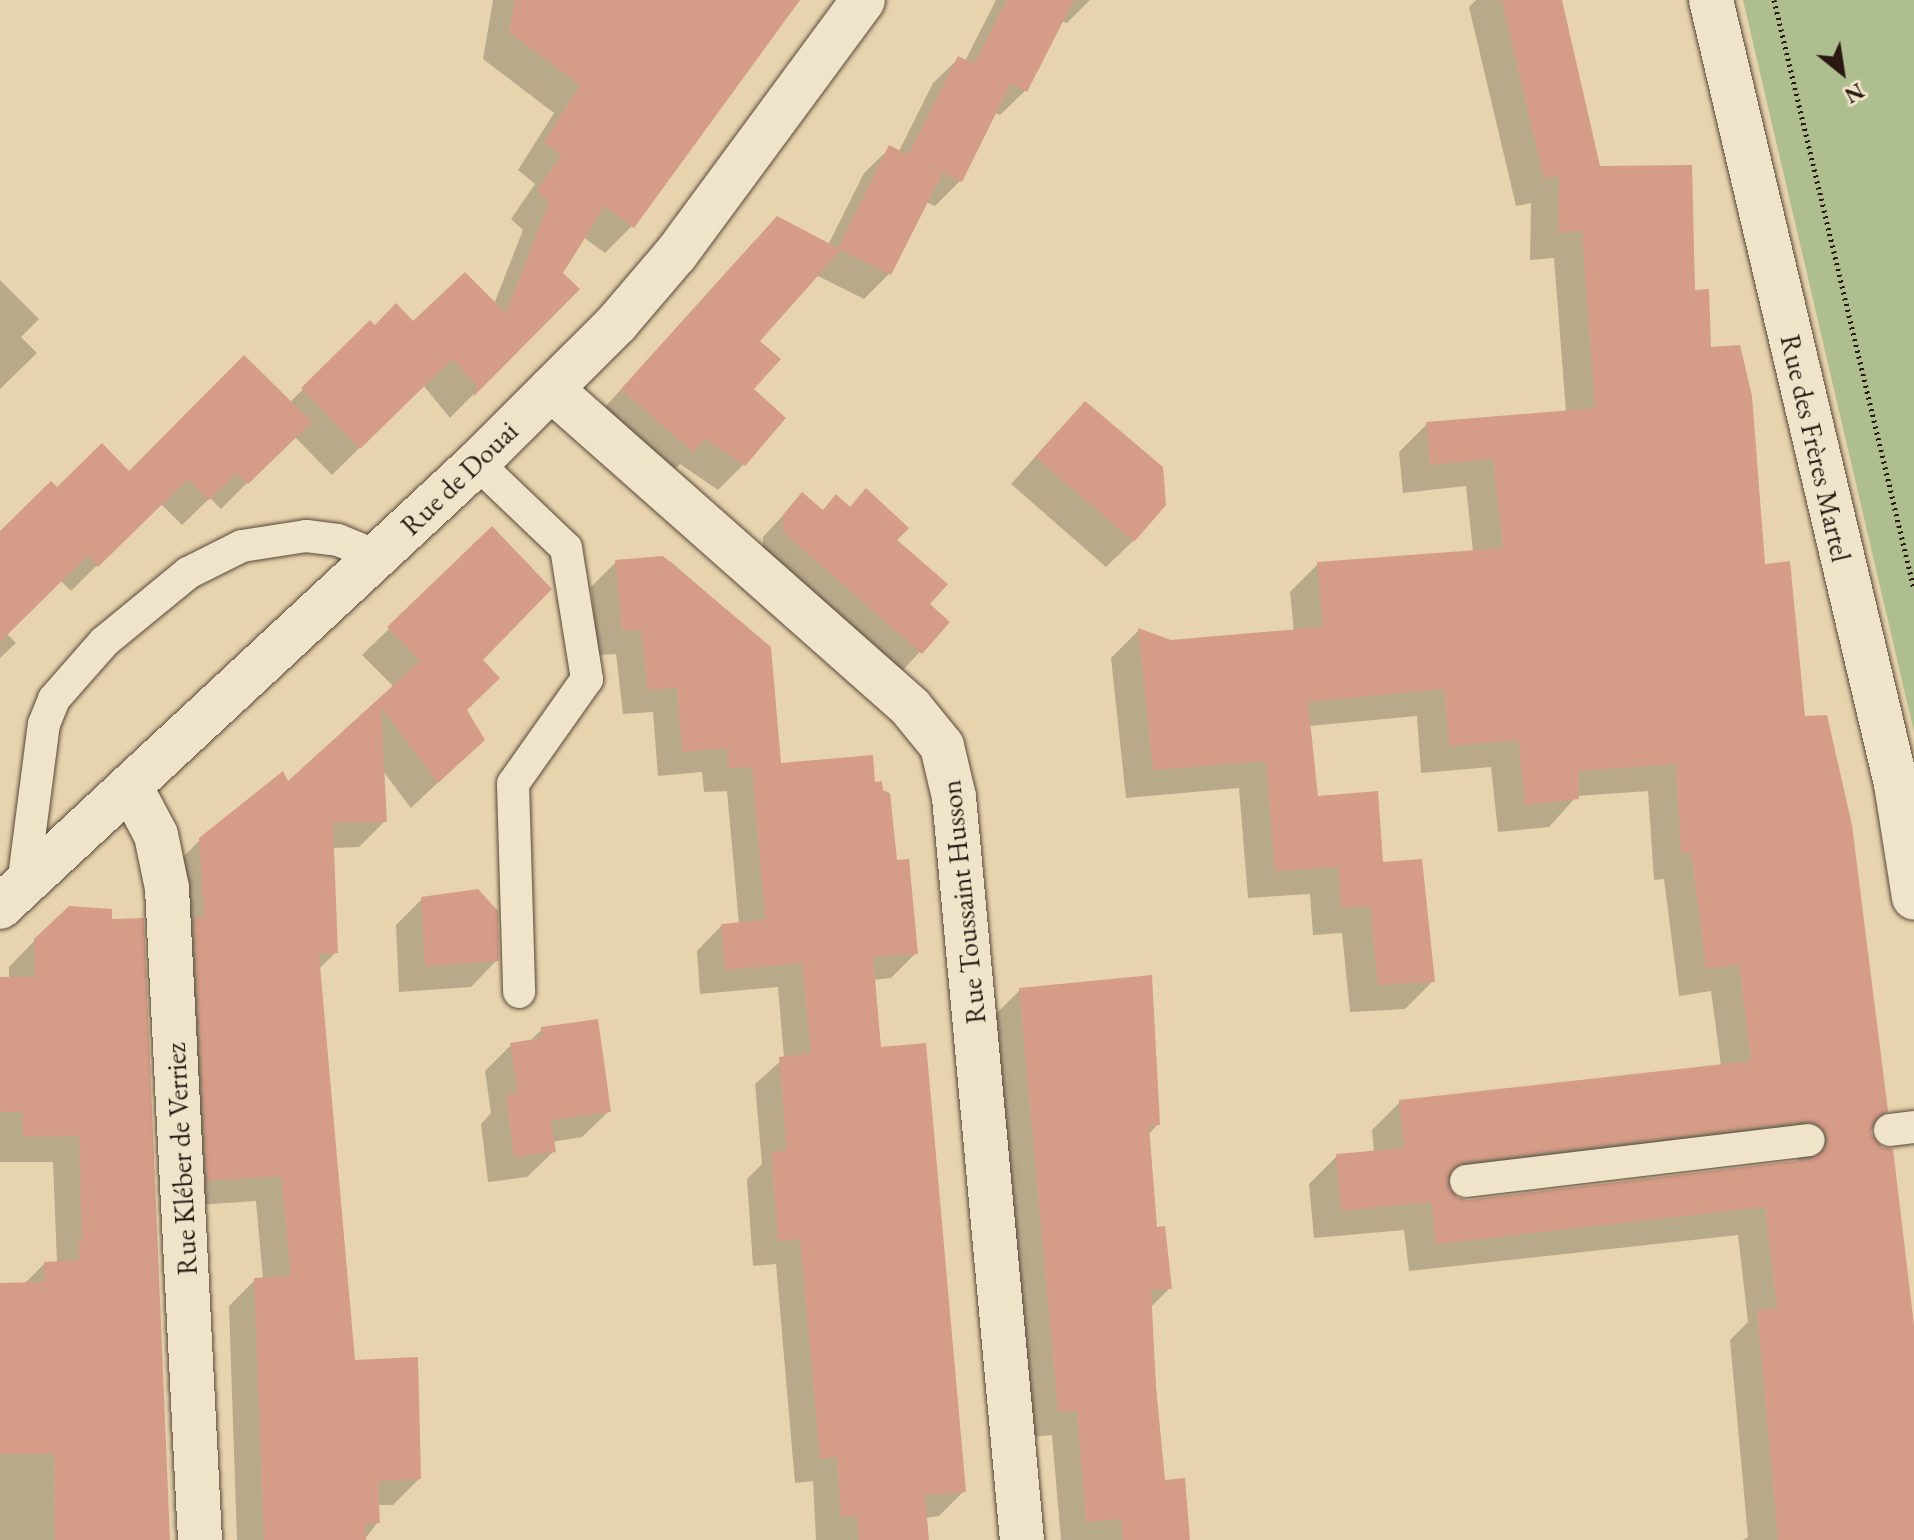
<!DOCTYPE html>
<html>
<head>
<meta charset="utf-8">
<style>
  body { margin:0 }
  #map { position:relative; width:1914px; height:1540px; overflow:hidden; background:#e7d4ae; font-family:"EB Garamond",serif }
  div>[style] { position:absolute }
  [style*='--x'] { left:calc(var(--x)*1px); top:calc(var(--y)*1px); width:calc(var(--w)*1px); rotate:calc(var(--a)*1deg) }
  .green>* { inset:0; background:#afbe8f }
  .shadow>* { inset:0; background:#0003 }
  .building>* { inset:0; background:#d59c88 }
  .path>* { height:5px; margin-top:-2.5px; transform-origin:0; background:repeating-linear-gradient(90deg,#2a1913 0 2px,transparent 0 6px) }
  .roads { filter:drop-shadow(0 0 2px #59483a) drop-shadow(0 0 2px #59483a) }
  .lane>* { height:32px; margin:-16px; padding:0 16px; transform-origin:16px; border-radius:16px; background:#efe3ca }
  .street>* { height:44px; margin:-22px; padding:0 22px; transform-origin:22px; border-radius:22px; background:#efe3ca }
  .secondary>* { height:44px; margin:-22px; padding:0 22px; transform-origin:22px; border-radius:22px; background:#efe3ca }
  span { translate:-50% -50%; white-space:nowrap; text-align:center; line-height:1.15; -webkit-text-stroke:6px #efe3ca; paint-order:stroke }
  .street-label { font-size:28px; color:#2a1913 }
  .north { position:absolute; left:1802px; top:32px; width:80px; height:80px; -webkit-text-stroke:6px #efe3ca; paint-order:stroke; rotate:150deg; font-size:22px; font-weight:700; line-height:32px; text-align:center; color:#2a1913 }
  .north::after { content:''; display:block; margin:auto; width:28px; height:36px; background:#2a1913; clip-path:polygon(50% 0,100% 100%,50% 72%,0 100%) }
</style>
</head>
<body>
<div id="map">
  <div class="green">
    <div style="clip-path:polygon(1743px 0,1914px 0,1914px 732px)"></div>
  </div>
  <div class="shadow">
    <div style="clip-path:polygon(493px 0,796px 0,632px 226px,605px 253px,583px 237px,560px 273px,577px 289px,450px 418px,423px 385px,332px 475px,294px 436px,221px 509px,210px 498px,182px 525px,160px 503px,71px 591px,60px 580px,6px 633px,16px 643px,0 658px,0 534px,56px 490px,129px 474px,289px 403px,370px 323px,375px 328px,413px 324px,494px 304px,523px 230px,511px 219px,535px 184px,518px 170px,554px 113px,483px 59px)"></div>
    <div style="clip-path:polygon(996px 0,1090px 0,1067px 23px,1061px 21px,1026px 90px,1000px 115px,994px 112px,960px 181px,935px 206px,926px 202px,889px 274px,864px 299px,816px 275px,757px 342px,743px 465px,718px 490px,680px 464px,667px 477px,597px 416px,752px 244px,828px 245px,864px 173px,890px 148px,898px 153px,933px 83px,959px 58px,965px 61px)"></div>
    <div style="clip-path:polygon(evenodd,1476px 0,1561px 0,1598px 168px,1693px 292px,1804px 718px,1886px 1110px,1869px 1134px,1914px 1345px,1914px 1540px,1743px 1540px,1748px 1537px,1730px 1340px,1748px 1322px,1738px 1235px,1409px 1271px,1404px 1230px,1314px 1238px,1309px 1184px,1337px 1156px,1374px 1152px,1372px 1130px,1400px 1102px,1721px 1066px,1711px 991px,1679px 996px,1664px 879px,1654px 880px,1648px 791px,1577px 796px,1549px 827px,1498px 832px,1491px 767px,1421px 773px,1417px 716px,1309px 726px,1316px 798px,1381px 864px,1433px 981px,1405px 1009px,1350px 1012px,1342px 933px,1313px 935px,1310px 894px,1248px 898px,1239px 788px,1126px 798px,1111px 658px,1139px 630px,1171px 642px,1294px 632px,1290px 592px,1318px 564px,1473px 552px,1466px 486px,1403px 493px,1399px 452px,1427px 424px,1566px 412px,1554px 258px,1530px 260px,1531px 203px,1516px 206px,1469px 7px,1476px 0,1778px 1148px,1797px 1157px,1798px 1162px,1468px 1202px,1457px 1200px,1448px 1188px,1778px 1148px)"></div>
    <div style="clip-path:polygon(0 280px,39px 319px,21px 337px,37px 353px,0 389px)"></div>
    <div style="clip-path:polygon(1059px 430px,1133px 541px,1106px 567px,1011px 484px)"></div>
    <div style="clip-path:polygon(802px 495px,821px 512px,849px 508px,894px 540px,928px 604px,948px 622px,900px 673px,763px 552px,763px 537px)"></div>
    <div style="clip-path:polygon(492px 529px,480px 660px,465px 710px,483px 740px,411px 808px,382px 770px,385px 821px,359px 847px,332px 848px,336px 952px,318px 970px,353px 1362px,419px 1479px,393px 1505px,378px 1505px,378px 1522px,364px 1540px,237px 1540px,229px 1306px,255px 1280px,263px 1280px,256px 1201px,181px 1206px,174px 866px,200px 840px,287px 784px,394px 687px,362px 655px)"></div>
    <div style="clip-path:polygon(670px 561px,769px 648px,779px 765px,873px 784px,895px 863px,916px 953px,891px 978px,873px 980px,879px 1049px,964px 1491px,939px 1516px,925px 1518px,926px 1540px,816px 1540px,813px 1481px,795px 1483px,776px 1264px,753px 1266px,747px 1179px,762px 1164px,755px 1084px,784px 1058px,778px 987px,700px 994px,697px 951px,722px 925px,739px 924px,727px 791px,704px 792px,702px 772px,658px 776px,653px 712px,623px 714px,616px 654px,598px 655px,591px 587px,616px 562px)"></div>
    <div style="clip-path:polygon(422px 899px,497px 960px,471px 987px,399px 992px,396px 925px)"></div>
    <div style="clip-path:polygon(35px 940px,169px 1540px,0 1540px,0 1285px,23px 1285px,44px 1264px,57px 1263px,53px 1162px,0 1162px,0 979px,9px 979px,9px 967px)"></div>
    <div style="clip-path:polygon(1020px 990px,1158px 1124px,1148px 1135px,1155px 1229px,1170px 1288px,1150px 1308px,1163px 1482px,1188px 1540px,1061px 1540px,1052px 1435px,1033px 1437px,995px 1015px)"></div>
    <div style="clip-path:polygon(542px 1029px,609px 1111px,582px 1137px,552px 1142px,554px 1151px,527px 1177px,488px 1182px,481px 1124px,491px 1113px,485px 1071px,511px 1045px,528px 1043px)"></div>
  </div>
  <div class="building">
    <div style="clip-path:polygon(515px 0,800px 0,634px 228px,605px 206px,563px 273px,580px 289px,473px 397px,477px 386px,452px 359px,360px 449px,301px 388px,370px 320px,375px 325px,396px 303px,413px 321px,465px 272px,506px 313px,549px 202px,537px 191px,561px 155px,544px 142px,580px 85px,509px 32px)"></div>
    <div style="clip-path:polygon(1007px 0,1074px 0,1027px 92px,1011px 83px,962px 182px,916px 160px,942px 174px,891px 275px,841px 250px,760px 341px,781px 359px,754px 389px,786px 418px,745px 466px,705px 439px,694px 453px,621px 389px,777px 216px,838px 248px,889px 145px,908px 155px,958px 56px,974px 64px)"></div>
    <div style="clip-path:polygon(evenodd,1502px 0,1562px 0,1600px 166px,1692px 165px,1695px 290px,1709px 289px,1711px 347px,1740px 345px,1752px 396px,1765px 564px,1790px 561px,1805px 716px,1827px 715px,1852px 825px,1888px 1111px,1873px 1122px,1871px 1133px,1882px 1147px,1893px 1149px,1914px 1325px,1914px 1540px,1778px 1540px,1757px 1310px,1777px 1308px,1765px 1207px,1436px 1244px,1431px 1202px,1341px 1211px,1336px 1154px,1404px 1148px,1399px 1100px,1751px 1061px,1739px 964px,1706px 969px,1691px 852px,1681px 853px,1676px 764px,1578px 771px,1579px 799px,1525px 805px,1518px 740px,1449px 746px,1444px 689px,1308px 702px,1318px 796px,1378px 791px,1383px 862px,1422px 859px,1435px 982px,1378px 985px,1370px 906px,1341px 908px,1338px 867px,1275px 871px,1266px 761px,1153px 770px,1138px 628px,1171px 640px,1323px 627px,1317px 562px,1503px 548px,1493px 459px,1430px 465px,1426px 422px,1595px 408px,1582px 231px,1558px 233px,1559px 176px,1544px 179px,1502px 0,1807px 1121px,1817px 1123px,1828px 1137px,1826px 1148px,1811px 1159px,1468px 1200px,1458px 1198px,1447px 1184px,1449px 1173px,1464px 1162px,1807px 1121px)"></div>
    <div style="clip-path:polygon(244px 355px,312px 422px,248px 484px,237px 473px,209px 500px,188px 479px,98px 567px,88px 555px,0 642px,0 531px,51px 481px,57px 487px,102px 443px,129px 471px)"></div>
    <div style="clip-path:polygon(1085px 401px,1163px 467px,1166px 505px,1134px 542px,1035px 457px)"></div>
    <div style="clip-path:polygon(866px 488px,909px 528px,897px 540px,948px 584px,930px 604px,950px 622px,922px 654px,783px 532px,783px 515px,802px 492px,823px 510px,836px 494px,850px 507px)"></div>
    <div style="clip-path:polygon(492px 526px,552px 589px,483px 660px,500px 678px,467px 710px,485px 740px,438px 783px,381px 707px,387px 822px,333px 823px,338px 953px,319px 954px,355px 1360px,418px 1357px,421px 1479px,378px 1481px,380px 1523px,365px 1524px,366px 1540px,264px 1540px,254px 1278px,291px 1276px,281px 1176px,207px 1181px,194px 918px,204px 917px,199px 838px,283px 771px,288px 781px,420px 661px,387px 627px)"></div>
    <div style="clip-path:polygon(663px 556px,771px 647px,781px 763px,873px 755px,875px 782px,882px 781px,883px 790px,890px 793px,897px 860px,909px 859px,918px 954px,873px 957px,881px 1047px,926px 1043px,966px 1492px,925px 1495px,929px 1540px,859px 1540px,857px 1516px,841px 1517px,837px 1457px,820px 1459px,800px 1239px,778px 1241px,771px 1152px,787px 1150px,779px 1057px,811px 1053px,802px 963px,725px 970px,721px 924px,765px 920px,752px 767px,728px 768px,727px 748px,682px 752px,677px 688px,648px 690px,641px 630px,622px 631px,615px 560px)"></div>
    <div style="clip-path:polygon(478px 889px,498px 911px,499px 961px,425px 966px,421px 897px)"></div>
    <div style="clip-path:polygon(69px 906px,112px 909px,112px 919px,144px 918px,170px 1540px,55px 1540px,54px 1454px,0 1454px,0 1283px,44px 1282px,44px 1262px,79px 1260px,78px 1241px,82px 1241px,79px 1136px,23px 1137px,23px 1112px,0 1112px,0 977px,35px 977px,34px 939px)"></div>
    <div style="clip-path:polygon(1152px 975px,1160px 1125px,1149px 1126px,1157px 1227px,1165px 1226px,1172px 1289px,1151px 1290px,1156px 1387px,1165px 1480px,1185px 1478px,1190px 1540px,1123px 1540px,1121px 1519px,1086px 1522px,1077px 1411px,1058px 1412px,1019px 988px)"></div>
    <div style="clip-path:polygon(598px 1019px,611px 1112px,551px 1120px,556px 1152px,514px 1157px,506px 1095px,518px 1094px,510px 1043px,542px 1038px,541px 1027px)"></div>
  </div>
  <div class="path">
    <div style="--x:1774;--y:0;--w:605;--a:76.63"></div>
  </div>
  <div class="roads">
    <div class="lane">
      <div style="--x:477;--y:463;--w:123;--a:43.7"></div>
      <div style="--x:566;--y:548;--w:133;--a:80.9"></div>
      <div style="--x:587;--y:679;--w:128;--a:125.2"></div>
      <div style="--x:513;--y:784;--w:208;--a:88.3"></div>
      <div style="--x:23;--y:885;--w:162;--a:-82.6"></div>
      <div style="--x:44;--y:724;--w:27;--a:-68"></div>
      <div style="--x:54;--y:699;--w:76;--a:-48.7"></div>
      <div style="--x:104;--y:642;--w:109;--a:-39.4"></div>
      <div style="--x:188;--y:573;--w:60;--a:-26.6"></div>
      <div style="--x:242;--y:546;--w:65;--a:-8.9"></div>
      <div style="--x:306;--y:536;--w:32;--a:7"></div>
      <div style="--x:338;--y:540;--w:42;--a:22.3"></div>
      <div style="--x:1890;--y:1130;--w:24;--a:-7"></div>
      <div style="--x:1466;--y:1181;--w:345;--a:-6.8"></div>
    </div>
    <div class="street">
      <div style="--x:551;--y:389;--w:481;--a:41.5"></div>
      <div style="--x:911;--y:708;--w:49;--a:50.8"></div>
      <div style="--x:942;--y:746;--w:52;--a:76.8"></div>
      <div style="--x:954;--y:797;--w:746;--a:84.77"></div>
      <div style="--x:130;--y:786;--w:55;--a:62"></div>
      <div style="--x:156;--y:835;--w:54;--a:78.3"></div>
      <div style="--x:167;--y:888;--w:653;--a:87.1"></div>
    </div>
    <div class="secondary">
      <div style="--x:1711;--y:0;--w:806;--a:76.72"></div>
      <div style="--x:1896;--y:784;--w:115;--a:81"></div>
      <div style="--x:0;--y:907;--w:652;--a:-42.95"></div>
      <div style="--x:477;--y:463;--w:198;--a:-45"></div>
      <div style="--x:617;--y:323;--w:91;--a:-49.5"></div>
      <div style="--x:676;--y:254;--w:315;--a:-53.6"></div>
    </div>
  </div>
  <div class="street-label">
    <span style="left:1816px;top:448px;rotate:77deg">Rue des Frères Martel</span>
    <span style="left:459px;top:478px;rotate:-44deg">Rue de Douai</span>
    <span style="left:963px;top:902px;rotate:-96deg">Rue Toussaint Husson</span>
    <span style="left:181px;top:1159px;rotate:-93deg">Rue Kléber de Verriez</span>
  </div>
  <div class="north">N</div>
</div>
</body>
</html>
